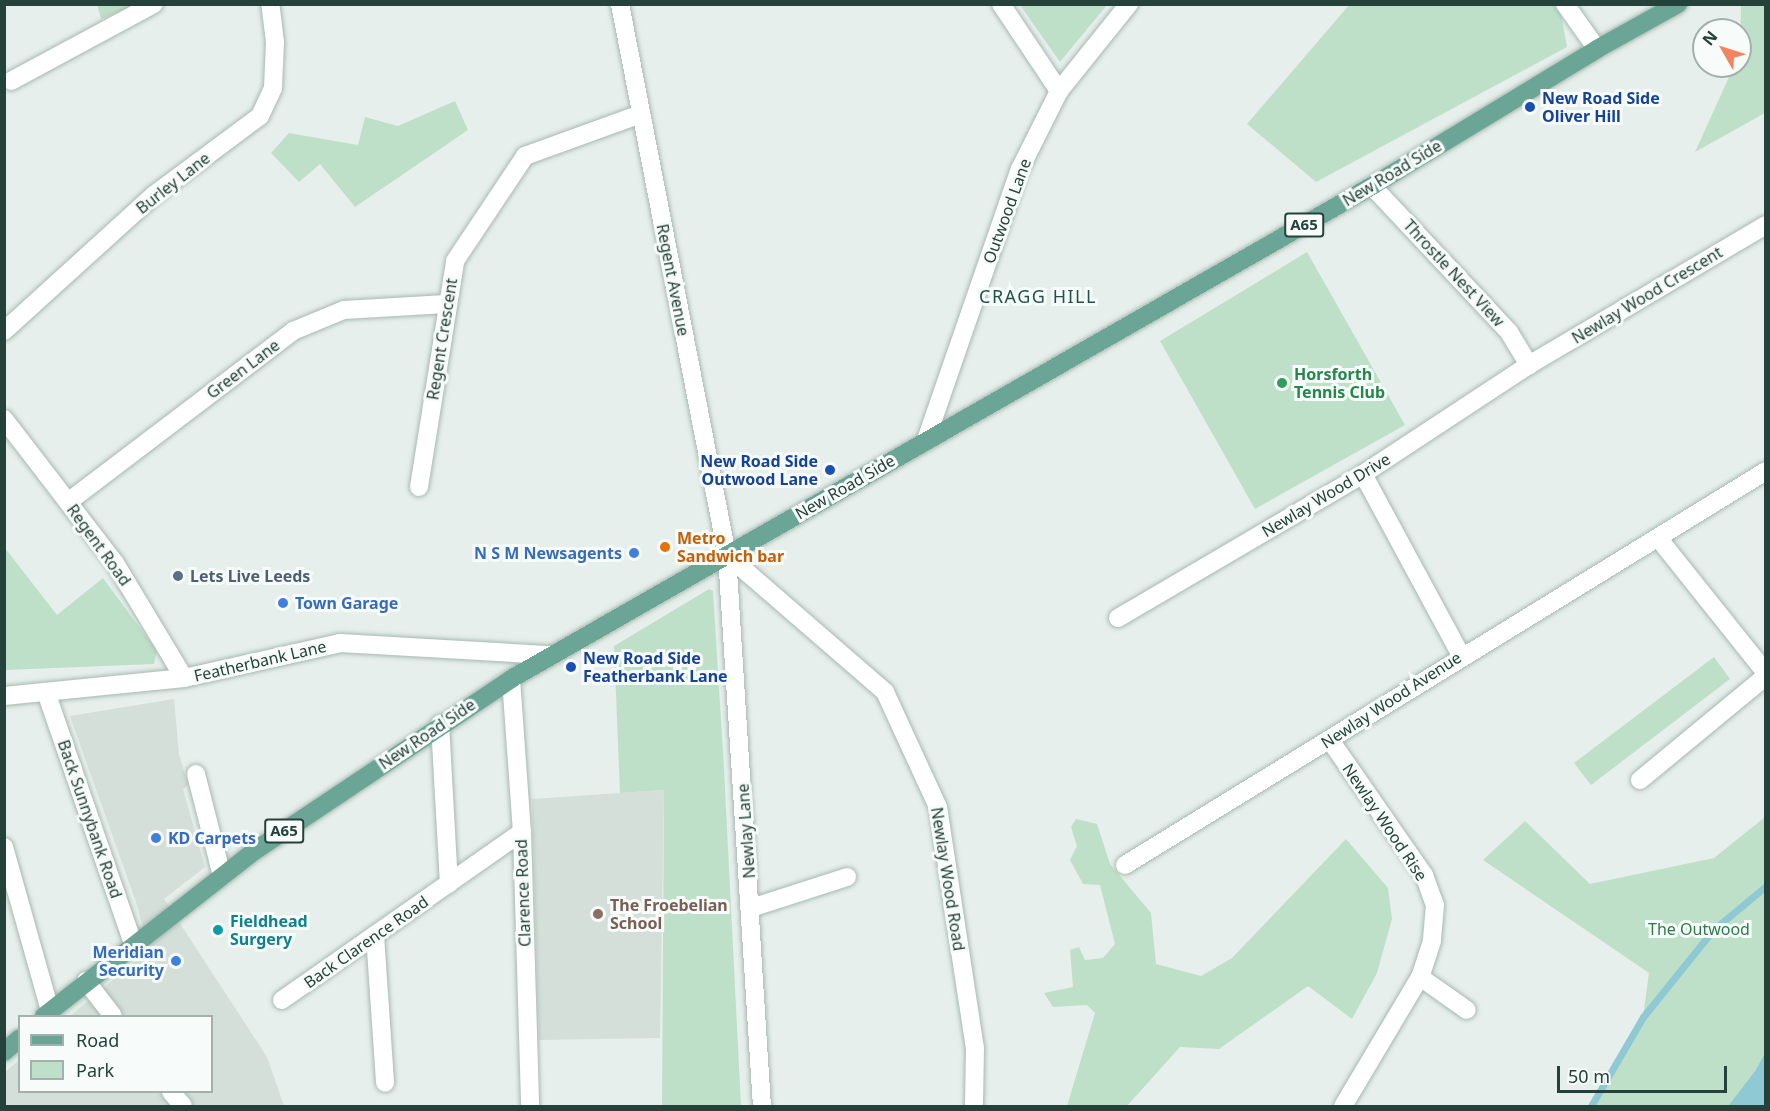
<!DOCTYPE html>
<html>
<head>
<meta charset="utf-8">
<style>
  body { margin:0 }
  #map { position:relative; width:1770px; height:1111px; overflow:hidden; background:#e6efeb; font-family:"Noto Sans",sans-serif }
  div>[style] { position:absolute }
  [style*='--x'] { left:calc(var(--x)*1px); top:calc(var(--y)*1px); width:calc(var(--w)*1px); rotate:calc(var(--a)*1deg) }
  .built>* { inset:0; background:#d4dfda }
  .green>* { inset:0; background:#bfe0c8 }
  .water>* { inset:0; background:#8ec9d4 }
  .stream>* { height:7px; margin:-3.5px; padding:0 3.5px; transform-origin:3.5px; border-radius:3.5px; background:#8ec9d4 }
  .roads { filter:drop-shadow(0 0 2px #a8b8b2) drop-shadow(0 0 2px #a8b8b2) }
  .street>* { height:18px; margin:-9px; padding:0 9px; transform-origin:9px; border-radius:9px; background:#fff }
  .primary>* { height:18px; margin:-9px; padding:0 9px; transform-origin:9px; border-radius:9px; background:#6aa596 }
  .dots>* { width:16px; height:16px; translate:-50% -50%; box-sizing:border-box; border:3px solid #f7fbf9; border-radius:50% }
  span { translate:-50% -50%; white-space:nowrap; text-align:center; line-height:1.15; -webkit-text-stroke:6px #f7fbf9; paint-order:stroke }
  .shield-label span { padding:2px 4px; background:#f7fbf9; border:2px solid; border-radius:4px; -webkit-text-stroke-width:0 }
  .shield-label { font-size:15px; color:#24423a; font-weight:700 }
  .transit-label { font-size:16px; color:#164399; font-weight:700 }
  .left { translate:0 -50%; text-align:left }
  .right { translate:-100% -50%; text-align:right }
  .street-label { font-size:16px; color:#24423a }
  .leisure-label { font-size:16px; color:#27864d; font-weight:700 }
  .food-label { font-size:16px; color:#c56008; font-weight:700 }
  .shop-label { font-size:16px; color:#366cbe; font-weight:700 }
  .service-label { font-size:16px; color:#4e5e75; font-weight:700 }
  .education-label { font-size:16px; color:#785e54; font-weight:700 }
  .culture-label { font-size:16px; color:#0d838f; font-weight:700 }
  .park-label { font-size:16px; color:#2d7a4b }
  .neighbourhood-label { font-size:18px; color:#1f5548; letter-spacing:1.5px }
  .frame { position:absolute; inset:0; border:6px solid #24423a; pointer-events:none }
  .legend { position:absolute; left:18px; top:1015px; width:195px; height:78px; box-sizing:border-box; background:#f7fbf9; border:2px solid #a3b1ad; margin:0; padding:8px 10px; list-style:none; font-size:18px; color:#24423a }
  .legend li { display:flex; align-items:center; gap:12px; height:30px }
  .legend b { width:30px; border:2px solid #a3b1ad }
  .north { position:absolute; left:1692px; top:18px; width:60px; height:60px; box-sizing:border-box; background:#f7fbf9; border:2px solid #a3b1ad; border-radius:50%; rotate:309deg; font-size:16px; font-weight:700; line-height:24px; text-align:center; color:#24423a }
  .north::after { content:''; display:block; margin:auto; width:21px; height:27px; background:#f4845f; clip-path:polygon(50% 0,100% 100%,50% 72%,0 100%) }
  .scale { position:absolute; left:1557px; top:1066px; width:170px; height:27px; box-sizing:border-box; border:3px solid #24423a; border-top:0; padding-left:8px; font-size:18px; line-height:21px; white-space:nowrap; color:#24423a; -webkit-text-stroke:4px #f7fbf9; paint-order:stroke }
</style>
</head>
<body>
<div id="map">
  <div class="built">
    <div style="clip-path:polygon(174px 699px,179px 754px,188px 785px,183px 789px,205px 867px,164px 899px,267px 1057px,284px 1106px,5px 1106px,4px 1073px,19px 1060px,20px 1092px,212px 1092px,212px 1016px,70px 1016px,149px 950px,136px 902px,70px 716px)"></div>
    <div style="clip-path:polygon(664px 790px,660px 1038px,539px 1040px,532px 799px)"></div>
  </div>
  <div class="green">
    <div style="clip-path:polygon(97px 4px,136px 5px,101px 19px)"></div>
    <div style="clip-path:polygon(1553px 4px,1561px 14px,1567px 47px,1316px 182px,1247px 124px,1349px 5px)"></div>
    <div style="clip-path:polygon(1020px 5px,1107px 5px,1060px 62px)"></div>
    <div style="clip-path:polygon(1741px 5px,1765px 5px,1765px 113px,1695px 152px,1734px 66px,1740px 66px)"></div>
    <div style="clip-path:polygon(455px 101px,468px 130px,355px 207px,320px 164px,299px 182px,271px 153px,289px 133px,358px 145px,365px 117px,398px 126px)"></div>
    <div style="clip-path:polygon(1307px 252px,1405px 425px,1255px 509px,1160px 341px)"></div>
    <div style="clip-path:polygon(5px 548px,57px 615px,103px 578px,157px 651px,154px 664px,5px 670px)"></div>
    <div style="clip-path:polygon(709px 589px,713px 591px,724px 768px,741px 1106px,662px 1106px,664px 790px,620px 793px,614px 646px)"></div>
    <div style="clip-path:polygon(1714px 657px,1730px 679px,1591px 785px,1574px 763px)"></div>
    <div style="clip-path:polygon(1765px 817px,1765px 1053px,1755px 1071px,1728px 1106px,1591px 1106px,1643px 1017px,1649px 973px,1483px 860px,1525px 821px,1590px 884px,1714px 858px)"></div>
    <div style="clip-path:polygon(1076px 819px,1097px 824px,1110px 864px,1151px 913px,1156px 964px,1201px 976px,1232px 958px,1346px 839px,1388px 888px,1392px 919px,1377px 973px,1352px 1019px,1308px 986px,1219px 1049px,1180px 1047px,1127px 1106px,1067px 1106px,1095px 1013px,1087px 1005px,1053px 1007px,1044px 993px,1073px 987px,1070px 950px,1079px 947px,1085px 960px,1103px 958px,1115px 944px,1100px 885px,1083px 884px,1070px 860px,1077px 846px,1071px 827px)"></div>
  </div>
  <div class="water">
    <div style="clip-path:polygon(1765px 1053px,1765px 1106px,1728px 1106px,1755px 1071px)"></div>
  </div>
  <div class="stream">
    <div style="--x:1591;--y:1106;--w:103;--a:-59.7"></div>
    <div style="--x:1643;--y:1017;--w:112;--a:-51.2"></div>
    <div style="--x:1713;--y:930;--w:69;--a:-39.7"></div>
  </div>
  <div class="roads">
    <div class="street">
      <div style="--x:620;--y:4;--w:561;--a:79.01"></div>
      <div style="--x:727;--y:555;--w:552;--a:86.37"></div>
      <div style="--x:1001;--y:4;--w:105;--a:56.3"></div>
      <div style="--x:1565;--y:4;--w:55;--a:54.6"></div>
      <div style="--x:11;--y:81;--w:162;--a:-28.3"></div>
      <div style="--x:1372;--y:186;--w:200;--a:46.8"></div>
      <div style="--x:1509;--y:332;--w:39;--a:59"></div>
      <div style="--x:4;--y:331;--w:202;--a:-42.2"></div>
      <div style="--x:154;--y:195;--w:132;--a:-36.7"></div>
      <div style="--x:260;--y:116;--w:31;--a:-65"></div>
      <div style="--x:273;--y:88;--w:46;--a:-87.5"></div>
      <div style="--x:275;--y:42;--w:38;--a:-97"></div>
      <div style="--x:4;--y:419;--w:182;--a:52.4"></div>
      <div style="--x:115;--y:563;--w:134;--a:59"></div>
      <div style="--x:926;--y:440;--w:287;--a:-70.9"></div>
      <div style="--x:1020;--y:169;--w:87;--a:-63.4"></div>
      <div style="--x:1059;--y:91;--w:112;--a:-51.2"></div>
      <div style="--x:1363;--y:474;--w:206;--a:61.6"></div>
      <div style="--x:419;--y:487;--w:229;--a:-80.9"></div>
      <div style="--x:455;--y:261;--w:126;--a:-56.3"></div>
      <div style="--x:525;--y:156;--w:123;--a:-19.9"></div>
      <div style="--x:68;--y:502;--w:283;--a:-37.2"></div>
      <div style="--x:293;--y:331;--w:55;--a:-22.4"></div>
      <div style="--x:344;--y:310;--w:102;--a:-3.4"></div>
      <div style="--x:1659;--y:539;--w:171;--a:51.4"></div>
      <div style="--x:727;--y:555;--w:209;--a:40.9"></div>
      <div style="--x:885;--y:692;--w:127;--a:65.3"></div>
      <div style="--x:938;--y:807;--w:244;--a:81.3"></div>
      <div style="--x:975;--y:1048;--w:58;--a:91"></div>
      <div style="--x:1118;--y:618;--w:284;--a:-30.4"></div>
      <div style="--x:1363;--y:474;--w:199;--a:-33.3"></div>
      <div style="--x:1529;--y:365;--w:275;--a:-30.6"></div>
      <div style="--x:511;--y:679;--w:153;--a:85.9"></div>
      <div style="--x:522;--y:832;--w:274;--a:88.3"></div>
      <div style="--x:47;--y:695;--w:263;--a:70.9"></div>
      <div style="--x:4;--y:696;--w:181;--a:-5.7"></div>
      <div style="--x:184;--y:678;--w:160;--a:-12.6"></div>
      <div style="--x:340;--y:643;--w:211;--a:3.3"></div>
      <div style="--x:440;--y:724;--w:160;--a:86.8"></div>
      <div style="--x:1330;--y:740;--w:165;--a:55.2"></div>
      <div style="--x:1424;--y:875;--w:32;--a:70"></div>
      <div style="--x:1435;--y:905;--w:36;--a:95"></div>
      <div style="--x:1432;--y:941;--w:38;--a:108"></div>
      <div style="--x:1420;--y:977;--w:150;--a:120.8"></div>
      <div style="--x:196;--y:774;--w:105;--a:75.7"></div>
      <div style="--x:1640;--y:780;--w:163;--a:-39.5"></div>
      <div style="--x:4;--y:847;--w:170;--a:74.3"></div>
      <div style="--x:1125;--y:865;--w:752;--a:-31.58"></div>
      <div style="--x:751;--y:908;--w:101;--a:-17.9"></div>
      <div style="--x:375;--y:935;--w:148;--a:86.1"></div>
      <div style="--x:1420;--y:977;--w:57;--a:35.1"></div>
      <div style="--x:86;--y:981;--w:44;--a:52.4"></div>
      <div style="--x:282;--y:1000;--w:293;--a:-35"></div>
      <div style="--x:171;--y:1092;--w:18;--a:49"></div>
    </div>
    <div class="primary">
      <div style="--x:44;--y:1016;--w:269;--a:-38.1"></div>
      <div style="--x:256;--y:850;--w:307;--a:-33.8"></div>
      <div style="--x:511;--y:679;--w:992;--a:-29.8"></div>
      <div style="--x:1372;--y:186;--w:263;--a:-31.3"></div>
      <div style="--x:1597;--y:49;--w:93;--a:-29.1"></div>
      <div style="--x:4;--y:1052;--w:21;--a:-41"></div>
    </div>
  </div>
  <div class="dots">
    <div style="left:1530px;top:107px;background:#1a4fb4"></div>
    <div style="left:1282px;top:383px;background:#2e9e5b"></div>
    <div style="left:830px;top:470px;background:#1a4fb4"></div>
    <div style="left:665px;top:547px;background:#e8710a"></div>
    <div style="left:634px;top:553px;background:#3f7fe0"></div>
    <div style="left:178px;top:576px;background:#5c6f8a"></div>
    <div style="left:283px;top:603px;background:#3f7fe0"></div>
    <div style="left:571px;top:667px;background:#1a4fb4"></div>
    <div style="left:156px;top:838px;background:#3f7fe0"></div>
    <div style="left:598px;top:914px;background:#8d6e63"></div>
    <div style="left:218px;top:930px;background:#0f9aa8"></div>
    <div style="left:176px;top:961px;background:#3f7fe0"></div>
  </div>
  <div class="shield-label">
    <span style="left:1304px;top:225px">A65</span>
    <span style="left:284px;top:831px">A65</span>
  </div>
  <div class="transit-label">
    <span class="left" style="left:1542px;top:107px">New Road Side<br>Oliver Hill</span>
    <span class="right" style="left:818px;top:470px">New Road Side<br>Outwood Lane</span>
    <span class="left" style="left:583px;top:667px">New Road Side<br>Featherbank Lane</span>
  </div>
  <div class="street-label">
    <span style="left:1392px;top:173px;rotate:-31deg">New Road Side</span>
    <span style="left:173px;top:183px;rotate:-38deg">Burley Lane</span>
    <span style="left:1007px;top:211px;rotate:-70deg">Outwood Lane</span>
    <span style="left:1454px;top:273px;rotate:47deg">Throstle Nest View</span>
    <span style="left:673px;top:280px;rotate:79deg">Regent Avenue</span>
    <span style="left:1647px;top:295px;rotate:-31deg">Newlay Wood Crescent</span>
    <span style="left:442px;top:339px;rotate:-81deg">Regent Crescent</span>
    <span style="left:243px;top:369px;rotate:-37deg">Green Lane</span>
    <span style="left:845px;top:487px;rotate:-30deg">New Road Side</span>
    <span style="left:1326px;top:495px;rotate:-31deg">Newlay Wood Drive</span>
    <span style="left:99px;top:545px;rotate:54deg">Regent Road</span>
    <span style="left:260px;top:661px;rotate:-13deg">Featherbank Lane</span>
    <span style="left:1391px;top:700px;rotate:-33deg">Newlay Wood Avenue</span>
    <span style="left:427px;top:734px;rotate:-34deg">New Road Side</span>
    <span style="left:90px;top:819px;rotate:71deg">Back Sunnybank Road</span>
    <span style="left:1385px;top:822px;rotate:56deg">Newlay Wood Rise</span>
    <span style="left:746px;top:831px;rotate:-94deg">Newlay Lane</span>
    <span style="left:948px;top:879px;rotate:81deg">Newlay Wood Road</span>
    <span style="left:523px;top:893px;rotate:-92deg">Clarence Road</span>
    <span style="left:366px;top:942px;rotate:-35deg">Back Clarence Road</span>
  </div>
  <div class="leisure-label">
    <span class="left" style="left:1294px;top:383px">Horsforth<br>Tennis Club</span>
  </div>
  <div class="food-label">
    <span class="left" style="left:677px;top:547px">Metro<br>Sandwich bar</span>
  </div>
  <div class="shop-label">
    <span class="right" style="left:622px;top:553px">N S M Newsagents</span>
    <span class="left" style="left:295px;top:603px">Town Garage</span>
    <span class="left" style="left:168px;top:838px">KD Carpets</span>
    <span class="right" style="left:164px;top:961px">Meridian<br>Security</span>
  </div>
  <div class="service-label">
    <span class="left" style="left:190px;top:576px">Lets Live Leeds</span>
  </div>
  <div class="education-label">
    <span class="left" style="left:610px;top:914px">The Froebelian<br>School</span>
  </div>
  <div class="culture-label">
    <span class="left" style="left:230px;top:930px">Fieldhead<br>Surgery</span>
  </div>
  <div class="park-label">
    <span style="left:1699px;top:929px">The Outwood</span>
  </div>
  <div class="neighbourhood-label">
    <span style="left:1038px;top:296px">CRAGG HILL</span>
  </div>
  <div class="frame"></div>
  <ul class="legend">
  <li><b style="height:8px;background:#6aa596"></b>Road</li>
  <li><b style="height:16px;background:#bfe0c8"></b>Park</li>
  </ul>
  <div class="north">N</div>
  <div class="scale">50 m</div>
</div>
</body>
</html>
